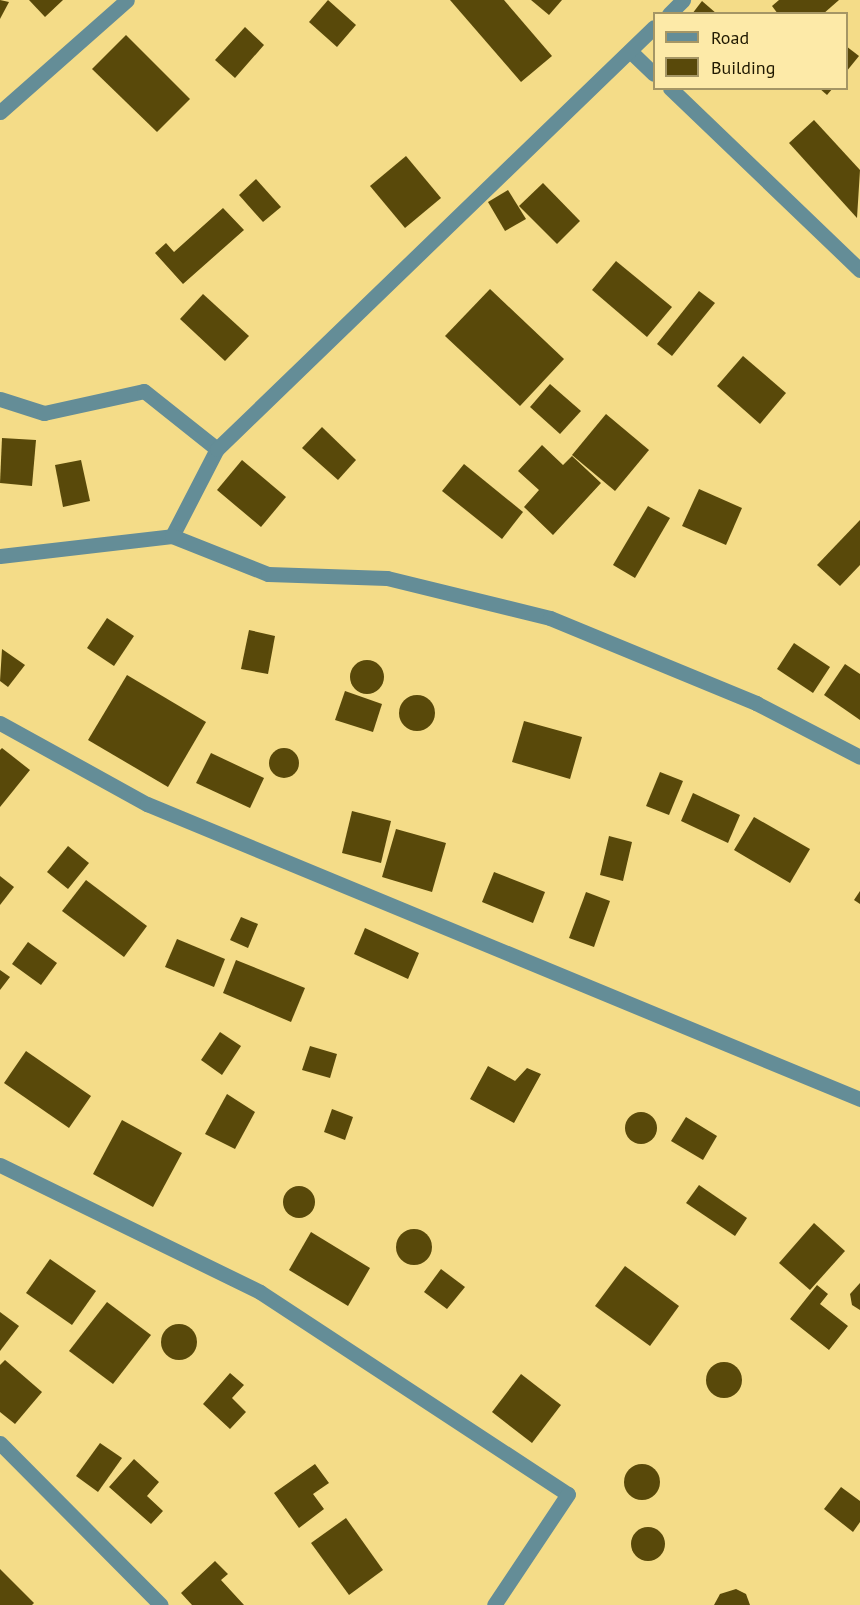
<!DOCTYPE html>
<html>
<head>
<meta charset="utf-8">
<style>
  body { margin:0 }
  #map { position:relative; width:860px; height:1605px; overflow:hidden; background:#f4dc88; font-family:"PT Sans",sans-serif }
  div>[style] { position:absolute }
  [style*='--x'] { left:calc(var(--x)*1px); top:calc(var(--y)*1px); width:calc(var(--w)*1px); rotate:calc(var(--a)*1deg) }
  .building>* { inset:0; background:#59490a }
  .round { border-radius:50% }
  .street>* { height:15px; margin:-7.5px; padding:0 7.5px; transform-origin:7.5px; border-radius:7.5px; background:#648d97 }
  span { translate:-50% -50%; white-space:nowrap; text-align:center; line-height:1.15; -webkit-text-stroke:6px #fdeaa8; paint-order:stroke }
  .legend { position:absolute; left:653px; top:12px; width:195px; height:78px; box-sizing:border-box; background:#fdeaa8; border:2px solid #a59665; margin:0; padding:8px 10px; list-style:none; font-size:18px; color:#201901 }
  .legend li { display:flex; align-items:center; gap:12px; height:30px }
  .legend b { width:30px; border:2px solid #a59665 }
</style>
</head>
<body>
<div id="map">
  <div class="building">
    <div style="clip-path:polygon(0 0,9px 2px,0 19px)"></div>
    <div style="clip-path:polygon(29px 0,63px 0,45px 17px)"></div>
    <div style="clip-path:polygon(328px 0,356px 25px,337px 47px,309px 22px)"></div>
    <div style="clip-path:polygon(450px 0,504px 0,552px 56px,521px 82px)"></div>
    <div style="clip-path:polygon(531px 0,562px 0,549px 15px)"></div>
    <div style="clip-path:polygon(779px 0,839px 0,823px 14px,778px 14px,772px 6px)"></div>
    <div style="clip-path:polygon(702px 1px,717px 14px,692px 14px)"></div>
    <div style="clip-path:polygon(245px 27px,264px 45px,235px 78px,215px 60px)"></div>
    <div style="clip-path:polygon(126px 35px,190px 99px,157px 132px,92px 69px)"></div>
    <div style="clip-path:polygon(846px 46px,859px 56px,846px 72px)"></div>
    <div style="clip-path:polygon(819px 88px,833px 88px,827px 95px)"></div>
    <div style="clip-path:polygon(814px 120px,860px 170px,857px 218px,789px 143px)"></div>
    <div style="clip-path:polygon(406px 156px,441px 198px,405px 228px,370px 186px)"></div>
    <div style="clip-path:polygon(256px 179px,281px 207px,263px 222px,239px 195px)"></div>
    <div style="clip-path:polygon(543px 183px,580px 221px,557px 244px,519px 206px)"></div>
    <div style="clip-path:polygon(508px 190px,526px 219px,505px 231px,488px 202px)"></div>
    <div style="clip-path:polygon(223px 208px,244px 230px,183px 284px,155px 253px,166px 243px,174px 252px)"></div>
    <div style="clip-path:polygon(616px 261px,672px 307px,647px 337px,592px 290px)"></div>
    <div style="clip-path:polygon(490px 289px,564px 359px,520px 406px,445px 336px)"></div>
    <div style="clip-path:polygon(699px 291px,715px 303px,672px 356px,657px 344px)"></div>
    <div style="clip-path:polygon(203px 294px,249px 336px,225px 361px,180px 319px)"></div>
    <div style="clip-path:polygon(743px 356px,786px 393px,760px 424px,717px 386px)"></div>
    <div style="clip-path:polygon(550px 384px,581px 411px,560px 434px,530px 407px)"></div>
    <div style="clip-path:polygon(606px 414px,649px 450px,615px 491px,572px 455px)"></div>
    <div style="clip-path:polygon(322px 427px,356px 460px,338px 480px,302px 448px)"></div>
    <div style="clip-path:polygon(2px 438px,36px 440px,32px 486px,0 483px)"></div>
    <div style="clip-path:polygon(542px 445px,563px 465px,572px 456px,601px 483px,553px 535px,524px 507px,539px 490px,518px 471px)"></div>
    <div style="clip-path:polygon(81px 460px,90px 501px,63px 507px,55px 465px)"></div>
    <div style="clip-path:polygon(242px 460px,286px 497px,261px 527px,217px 490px)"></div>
    <div style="clip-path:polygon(464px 464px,523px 512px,502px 539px,442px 491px)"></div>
    <div style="clip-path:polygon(699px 489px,742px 508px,726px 545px,682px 526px)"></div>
    <div style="clip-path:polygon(648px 506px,670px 518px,635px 578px,613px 565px)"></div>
    <div style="clip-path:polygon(860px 520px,860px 565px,840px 586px,817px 565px)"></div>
    <div style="clip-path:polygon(107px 618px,134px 636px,114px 666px,87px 648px)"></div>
    <div style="clip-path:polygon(249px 630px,275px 636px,268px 674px,241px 669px)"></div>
    <div style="clip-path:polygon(794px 643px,830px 667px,813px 693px,777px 669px)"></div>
    <div style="clip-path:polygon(2px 649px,25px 665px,8px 687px,0 681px)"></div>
    <div class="round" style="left:350px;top:660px;width:34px;height:34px"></div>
    <div style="clip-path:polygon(845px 664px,860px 674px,860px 720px,824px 695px)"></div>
    <div style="clip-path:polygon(127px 675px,206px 722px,168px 787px,88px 740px)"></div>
    <div style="clip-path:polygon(345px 691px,382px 704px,373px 732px,335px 720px)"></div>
    <div class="round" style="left:399px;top:695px;width:36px;height:36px"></div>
    <div style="clip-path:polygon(524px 721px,582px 737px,570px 779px,512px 762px)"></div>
    <div class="round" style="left:269px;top:748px;width:30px;height:30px"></div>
    <div style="clip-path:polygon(2px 748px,30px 770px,0 807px,0 750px)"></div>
    <div style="clip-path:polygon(211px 753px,264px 778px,250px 808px,196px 783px)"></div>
    <div style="clip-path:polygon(660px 772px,683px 781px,669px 815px,646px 806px)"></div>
    <div style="clip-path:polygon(693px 793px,740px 815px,728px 843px,681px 821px)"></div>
    <div style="clip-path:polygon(352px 811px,391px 821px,381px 863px,342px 853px)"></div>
    <div style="clip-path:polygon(754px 817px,810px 849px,790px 883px,734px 850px)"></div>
    <div style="clip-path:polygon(396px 829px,446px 843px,432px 892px,382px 877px)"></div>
    <div style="clip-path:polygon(609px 836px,632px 842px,623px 881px,600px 875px)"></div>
    <div style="clip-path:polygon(68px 846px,89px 863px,68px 889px,47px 872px)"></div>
    <div style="clip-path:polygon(494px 872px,545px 892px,533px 923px,482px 902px)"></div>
    <div style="clip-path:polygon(0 876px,14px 887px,0 905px)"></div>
    <div style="clip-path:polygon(86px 880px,147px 926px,124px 957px,62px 911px)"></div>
    <div style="clip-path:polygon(860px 891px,860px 904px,854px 900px)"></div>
    <div style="clip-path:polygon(586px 892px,610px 901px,594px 947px,569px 938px)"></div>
    <div style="clip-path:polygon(241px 917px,258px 924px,248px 948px,230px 940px)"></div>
    <div style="clip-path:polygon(365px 928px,419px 953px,408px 979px,354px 954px)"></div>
    <div style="clip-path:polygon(177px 939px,225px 959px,214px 987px,165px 967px)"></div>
    <div style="clip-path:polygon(28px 942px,57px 963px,41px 985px,12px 964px)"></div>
    <div style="clip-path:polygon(236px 960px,305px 988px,291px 1022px,223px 993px)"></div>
    <div style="clip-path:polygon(0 970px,10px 977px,0 990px)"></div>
    <div style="clip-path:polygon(220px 1032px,241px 1046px,222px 1075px,201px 1060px)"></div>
    <div style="clip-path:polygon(310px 1046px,337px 1054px,330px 1078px,302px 1070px)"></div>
    <div style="clip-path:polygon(26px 1051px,91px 1096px,69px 1128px,4px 1083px)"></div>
    <div style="clip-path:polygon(488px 1066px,515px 1081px,527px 1068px,541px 1074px,514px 1123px,470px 1099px)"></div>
    <div style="clip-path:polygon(227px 1094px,255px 1112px,235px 1149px,205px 1134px)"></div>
    <div style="clip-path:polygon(332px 1109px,353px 1117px,345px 1140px,324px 1132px)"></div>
    <div class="round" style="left:625px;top:1112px;width:32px;height:32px"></div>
    <div style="clip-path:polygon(686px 1117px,717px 1136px,703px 1160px,671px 1141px)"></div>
    <div style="clip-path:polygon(122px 1120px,182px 1153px,153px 1207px,93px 1174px)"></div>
    <div style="clip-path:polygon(699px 1185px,747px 1218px,735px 1236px,686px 1203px)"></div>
    <div class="round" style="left:283px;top:1186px;width:32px;height:32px"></div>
    <div style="clip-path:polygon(814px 1223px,845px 1251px,810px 1290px,779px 1263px)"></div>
    <div class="round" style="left:396px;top:1229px;width:36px;height:36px"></div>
    <div style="clip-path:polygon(311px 1232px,370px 1268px,348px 1306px,289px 1270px)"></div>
    <div style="clip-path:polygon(50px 1259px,96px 1291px,72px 1325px,26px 1293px)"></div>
    <div style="clip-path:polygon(625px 1266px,679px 1306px,650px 1346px,595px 1306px)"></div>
    <div style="clip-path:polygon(441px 1269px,465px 1287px,447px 1309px,424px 1292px)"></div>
    <div style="clip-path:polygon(860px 1283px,860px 1310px,852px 1305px,850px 1294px)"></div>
    <div style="clip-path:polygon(817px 1285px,828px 1294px,820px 1304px,848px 1326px,829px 1350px,790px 1319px)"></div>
    <div style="clip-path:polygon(107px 1302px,151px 1335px,113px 1384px,69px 1351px)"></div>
    <div style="clip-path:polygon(0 1312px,19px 1326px,0 1351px)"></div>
    <div class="round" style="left:161px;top:1324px;width:36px;height:36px"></div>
    <div style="clip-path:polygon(5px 1360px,42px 1392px,15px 1424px,0 1412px,0 1365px)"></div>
    <div class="round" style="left:706px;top:1362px;width:36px;height:36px"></div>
    <div style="clip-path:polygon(230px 1373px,244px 1385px,232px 1398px,246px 1412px,230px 1429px,203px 1404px)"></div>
    <div style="clip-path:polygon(521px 1374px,561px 1405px,532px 1443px,492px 1412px)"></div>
    <div style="clip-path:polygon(100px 1443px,122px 1458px,98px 1492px,76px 1476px)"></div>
    <div style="clip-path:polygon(134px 1459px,159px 1482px,147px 1496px,163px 1511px,151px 1524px,109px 1487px)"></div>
    <div style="clip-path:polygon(315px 1464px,329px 1483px,313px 1494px,324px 1509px,299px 1528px,274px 1493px)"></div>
    <div class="round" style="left:624px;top:1464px;width:36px;height:36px"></div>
    <div style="clip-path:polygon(841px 1487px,860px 1501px,860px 1522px,853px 1532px,824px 1509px)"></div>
    <div style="clip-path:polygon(346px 1518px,383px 1570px,349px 1595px,311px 1543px)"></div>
    <div class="round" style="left:631px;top:1527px;width:34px;height:34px"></div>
    <div style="clip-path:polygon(215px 1561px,228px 1574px,221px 1580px,244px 1605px,192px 1605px,181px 1593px)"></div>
    <div style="clip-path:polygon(0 1569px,34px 1603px,32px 1605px,0 1605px)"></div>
    <div style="clip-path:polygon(736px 1589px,746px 1594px,750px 1605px,714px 1605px,720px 1594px)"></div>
  </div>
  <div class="street">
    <div style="--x:669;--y:14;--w:20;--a:-45"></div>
    <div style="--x:630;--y:51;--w:33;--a:44"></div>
    <div style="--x:670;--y:88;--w:263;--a:43.8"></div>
    <div style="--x:0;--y:112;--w:169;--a:-41.4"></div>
    <div style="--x:0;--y:399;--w:46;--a:17.7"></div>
    <div style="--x:44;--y:413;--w:102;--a:-12.4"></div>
    <div style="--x:144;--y:391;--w:93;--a:38.5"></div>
    <div style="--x:172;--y:536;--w:98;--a:-62.7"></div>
    <div style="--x:217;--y:449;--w:607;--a:-44"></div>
    <div style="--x:0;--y:556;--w:173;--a:-6.6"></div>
    <div style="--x:172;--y:536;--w:103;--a:21.6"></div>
    <div style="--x:268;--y:574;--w:119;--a:1.9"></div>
    <div style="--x:387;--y:578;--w:168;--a:13.8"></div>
    <div style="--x:550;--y:618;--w:223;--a:22.4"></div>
    <div style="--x:756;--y:703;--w:117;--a:27.4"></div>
    <div style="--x:0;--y:723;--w:168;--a:28.9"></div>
    <div style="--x:147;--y:804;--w:772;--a:22.48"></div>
    <div style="--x:0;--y:1165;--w:289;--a:26"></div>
    <div style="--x:260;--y:1292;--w:368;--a:33.3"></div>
    <div style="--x:568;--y:1494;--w:133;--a:123.7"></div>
    <div style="--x:0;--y:1443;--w:228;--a:45.2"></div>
  </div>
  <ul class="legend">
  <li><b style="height:8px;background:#648d97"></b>Road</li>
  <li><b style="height:16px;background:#59490a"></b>Building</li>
  </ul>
</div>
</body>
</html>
